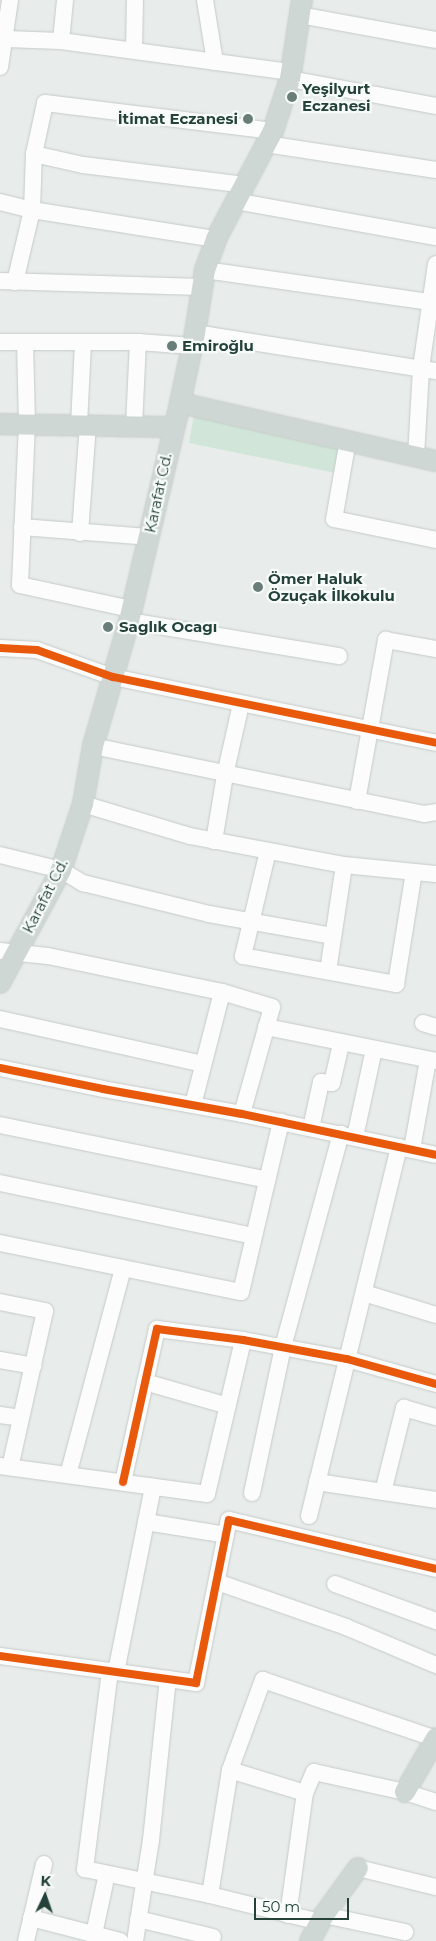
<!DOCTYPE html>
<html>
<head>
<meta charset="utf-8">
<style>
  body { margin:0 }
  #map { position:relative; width:436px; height:1941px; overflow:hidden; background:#e8edeb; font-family:Montserrat,sans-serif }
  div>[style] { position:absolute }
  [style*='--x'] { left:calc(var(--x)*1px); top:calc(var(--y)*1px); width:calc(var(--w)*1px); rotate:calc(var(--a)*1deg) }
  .green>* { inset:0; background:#d1e6d8 }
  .roads { filter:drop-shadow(0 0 1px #c5cac8) drop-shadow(0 0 1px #c5cac8) }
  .minor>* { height:16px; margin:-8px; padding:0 8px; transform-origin:8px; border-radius:8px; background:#fcfcfc }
  .major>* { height:20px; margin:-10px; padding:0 10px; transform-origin:10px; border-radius:10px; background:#cfd7d5 }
  .cycleway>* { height:8px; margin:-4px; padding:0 4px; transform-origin:4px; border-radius:4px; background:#e8590c }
  .dots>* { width:14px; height:14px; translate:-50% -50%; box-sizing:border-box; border:2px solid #f7fbf9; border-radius:50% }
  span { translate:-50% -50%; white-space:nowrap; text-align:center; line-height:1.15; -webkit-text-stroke:4.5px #f7fbf9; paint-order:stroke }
  .poi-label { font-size:15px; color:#24423a; font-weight:700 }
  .left { translate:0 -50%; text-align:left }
  .right { translate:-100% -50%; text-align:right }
  .street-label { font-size:15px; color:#24423a }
  .north { position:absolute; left:20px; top:1871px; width:50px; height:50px; -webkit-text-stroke:4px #f7fbf9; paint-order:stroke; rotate:3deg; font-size:14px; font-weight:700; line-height:20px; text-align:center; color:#24423a }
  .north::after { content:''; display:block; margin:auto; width:18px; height:22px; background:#24423a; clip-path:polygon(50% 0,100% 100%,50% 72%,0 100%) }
  .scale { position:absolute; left:254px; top:1898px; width:95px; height:22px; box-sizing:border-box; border:2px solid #24423a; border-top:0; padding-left:6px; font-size:15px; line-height:18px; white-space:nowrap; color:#24423a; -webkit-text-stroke:4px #f7fbf9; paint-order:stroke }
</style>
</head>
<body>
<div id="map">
  <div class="green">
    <div style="clip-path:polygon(194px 414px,339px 446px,335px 473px,189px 443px)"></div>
  </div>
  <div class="roads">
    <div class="minor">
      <div style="--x:205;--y:0;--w:63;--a:80.8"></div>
      <div style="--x:300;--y:15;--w:138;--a:10.4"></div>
      <div style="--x:6;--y:39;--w:55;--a:2.1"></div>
      <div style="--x:61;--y:41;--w:232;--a:7.7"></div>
      <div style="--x:61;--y:41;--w:41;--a:-84.4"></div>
      <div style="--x:134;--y:50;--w:50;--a:-88.9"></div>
      <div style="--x:0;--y:67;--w:68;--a:-81.5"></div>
      <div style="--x:290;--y:79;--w:148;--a:10.5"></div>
      <div style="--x:266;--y:144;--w:172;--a:8.7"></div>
      <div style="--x:34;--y:154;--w:50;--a:12.7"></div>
      <div style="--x:83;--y:165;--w:163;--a:7"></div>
      <div style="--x:235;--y:201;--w:204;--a:10.2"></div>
      <div style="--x:0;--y:202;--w:33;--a:14"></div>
      <div style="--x:32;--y:210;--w:186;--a:9"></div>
      <div style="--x:205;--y:270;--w:233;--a:8.1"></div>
      <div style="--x:0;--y:281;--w:201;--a:1.7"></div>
      <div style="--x:15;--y:282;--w:74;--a:-76.7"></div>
      <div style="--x:32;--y:210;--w:56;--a:-88"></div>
      <div style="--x:34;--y:154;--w:52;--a:-77.8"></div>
      <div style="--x:45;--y:103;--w:230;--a:7"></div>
      <div style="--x:195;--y:333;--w:244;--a:9"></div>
      <div style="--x:0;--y:342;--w:138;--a:0"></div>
      <div style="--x:138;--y:342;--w:55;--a:4.2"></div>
      <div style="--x:25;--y:342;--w:82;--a:88.6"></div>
      <div style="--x:27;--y:424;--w:161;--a:92.5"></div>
      <div style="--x:20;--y:585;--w:114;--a:12.2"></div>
      <div style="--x:79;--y:425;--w:83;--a:-87.2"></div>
      <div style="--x:134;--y:426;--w:84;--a:-87.3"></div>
      <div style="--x:348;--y:440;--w:80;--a:100"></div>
      <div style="--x:334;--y:519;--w:104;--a:11.6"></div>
      <div style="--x:416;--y:456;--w:88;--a:-86.7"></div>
      <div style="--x:421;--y:368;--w:105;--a:-81.8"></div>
      <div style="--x:22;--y:527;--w:126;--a:4.5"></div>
      <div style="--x:80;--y:533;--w:108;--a:-85.8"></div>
      <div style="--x:129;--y:621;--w:213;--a:9.5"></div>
      <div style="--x:0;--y:648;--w:37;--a:3"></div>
      <div style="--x:37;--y:650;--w:81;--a:19.6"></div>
      <div style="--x:113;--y:677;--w:330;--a:11.5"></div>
      <div style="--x:93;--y:746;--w:338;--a:11.6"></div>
      <div style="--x:424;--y:814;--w:12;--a:-9"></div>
      <div style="--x:357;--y:801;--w:164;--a:-79.8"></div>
      <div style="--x:386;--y:640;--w:51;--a:10.2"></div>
      <div style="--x:83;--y:804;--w:112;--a:16.7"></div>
      <div style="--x:190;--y:836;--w:157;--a:10.7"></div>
      <div style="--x:344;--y:865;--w:92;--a:5.6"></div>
      <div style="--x:214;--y:841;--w:67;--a:-80.5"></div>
      <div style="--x:225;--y:775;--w:73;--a:-77.3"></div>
      <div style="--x:268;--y:851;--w:108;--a:103.4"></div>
      <div style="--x:243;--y:956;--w:156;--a:10.4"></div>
      <div style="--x:396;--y:984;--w:113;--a:-80.9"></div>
      <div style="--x:0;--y:855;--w:63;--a:13.8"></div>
      <div style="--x:61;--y:870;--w:26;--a:31"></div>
      <div style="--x:83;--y:883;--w:130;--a:13.8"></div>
      <div style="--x:209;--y:914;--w:125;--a:10.1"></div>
      <div style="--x:0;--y:951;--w:48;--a:5.9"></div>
      <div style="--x:48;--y:956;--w:178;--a:11.7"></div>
      <div style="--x:222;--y:992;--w:52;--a:16.7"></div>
      <div style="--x:272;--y:1007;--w:111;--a:105.7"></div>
      <div style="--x:328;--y:971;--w:107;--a:-81.4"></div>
      <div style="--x:0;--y:1019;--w:208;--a:12.5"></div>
      <div style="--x:423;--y:1023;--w:14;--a:17"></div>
      <div style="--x:266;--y:1027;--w:173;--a:11.3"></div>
      <div style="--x:0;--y:1068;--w:105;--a:11.5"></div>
      <div style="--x:103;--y:1089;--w:141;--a:10.2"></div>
      <div style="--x:242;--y:1114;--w:198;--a:11.9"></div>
      <div style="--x:193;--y:1105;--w:117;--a:-75.6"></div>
      <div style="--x:0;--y:1125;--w:273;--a:11.6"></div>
      <div style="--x:311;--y:1128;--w:47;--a:-77.7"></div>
      <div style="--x:321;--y:1082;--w:11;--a:5"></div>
      <div style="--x:332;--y:1083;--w:37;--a:-77"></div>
      <div style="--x:355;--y:1137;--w:90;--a:-77.8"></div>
      <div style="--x:412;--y:1149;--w:90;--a:-79.8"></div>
      <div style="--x:0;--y:1183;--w:259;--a:11.8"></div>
      <div style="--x:0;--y:1243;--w:246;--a:11.5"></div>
      <div style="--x:241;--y:1292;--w:175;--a:-76.8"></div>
      <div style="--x:364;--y:1293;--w:75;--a:17"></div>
      <div style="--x:0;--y:1302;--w:46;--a:11.3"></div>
      <div style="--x:45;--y:1311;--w:160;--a:102.6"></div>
      <div style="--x:0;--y:1360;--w:34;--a:10"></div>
      <div style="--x:145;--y:1382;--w:86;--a:16.1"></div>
      <div style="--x:0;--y:1415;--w:21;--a:8"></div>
      <div style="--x:0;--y:1466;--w:209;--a:7.7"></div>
      <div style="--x:207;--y:1494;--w:158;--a:-76.8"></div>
      <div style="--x:68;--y:1475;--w:214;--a:-75.1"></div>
      <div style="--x:123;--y:1482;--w:157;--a:-77.5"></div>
      <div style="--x:157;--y:1329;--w:87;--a:7.3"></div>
      <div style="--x:243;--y:1340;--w:106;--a:10.4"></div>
      <div style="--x:347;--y:1359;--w:92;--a:15.7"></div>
      <div style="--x:317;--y:1482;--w:120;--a:8.6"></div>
      <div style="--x:383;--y:1492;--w:87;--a:-76"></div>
      <div style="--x:404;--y:1408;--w:33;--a:16"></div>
      <div style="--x:252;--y:1493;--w:149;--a:-78"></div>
      <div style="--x:283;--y:1347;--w:221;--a:-74.8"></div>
      <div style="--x:309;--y:1516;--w:380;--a:-76.3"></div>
      <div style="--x:146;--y:1522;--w:81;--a:9.2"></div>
      <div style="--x:217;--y:1582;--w:137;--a:19.2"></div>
      <div style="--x:346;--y:1627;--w:98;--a:22.9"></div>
      <div style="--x:335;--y:1584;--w:108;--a:20.1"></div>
      <div style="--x:0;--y:1656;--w:198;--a:7.8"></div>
      <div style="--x:196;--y:1683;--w:166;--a:-78.6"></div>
      <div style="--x:229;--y:1520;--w:213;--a:13.3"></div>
      <div style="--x:110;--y:1671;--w:200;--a:97.2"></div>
      <div style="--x:85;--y:1869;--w:128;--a:11.7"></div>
      <div style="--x:210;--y:1895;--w:113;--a:13.8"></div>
      <div style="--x:116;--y:1672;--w:189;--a:-78.7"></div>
      <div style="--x:230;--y:1770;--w:78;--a:17"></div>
      <div style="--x:358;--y:1868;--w:80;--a:13.7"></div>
      <div style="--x:210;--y:1895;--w:127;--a:-80.9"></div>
      <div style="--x:230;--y:1770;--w:96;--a:-69.9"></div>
      <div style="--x:263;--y:1680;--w:183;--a:18.8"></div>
      <div style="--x:288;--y:1915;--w:123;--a:-82.1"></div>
      <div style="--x:305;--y:1793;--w:23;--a:-67"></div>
      <div style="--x:314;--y:1772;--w:93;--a:12.4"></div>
      <div style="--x:405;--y:1792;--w:33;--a:18"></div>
      <div style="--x:324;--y:1915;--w:83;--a:11.9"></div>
      <div style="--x:31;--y:1918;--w:92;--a:14.5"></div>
      <div style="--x:138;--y:1919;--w:77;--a:13.5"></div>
      <div style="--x:94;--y:1934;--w:61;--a:-77.8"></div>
      <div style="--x:26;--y:1941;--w:79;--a:-76.8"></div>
      <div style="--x:135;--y:1941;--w:102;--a:-81"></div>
      <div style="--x:151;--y:1840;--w:162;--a:-84"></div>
    </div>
    <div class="major">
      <div style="--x:180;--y:403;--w:262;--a:12.8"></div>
      <div style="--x:0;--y:424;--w:172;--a:1"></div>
      <div style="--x:0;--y:983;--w:128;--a:-61.6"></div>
      <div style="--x:61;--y:870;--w:70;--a:-71.6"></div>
      <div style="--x:83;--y:804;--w:59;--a:-80.2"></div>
      <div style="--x:93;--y:746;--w:130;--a:-73.9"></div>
      <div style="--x:129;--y:621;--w:224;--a:-76.8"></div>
      <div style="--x:180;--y:403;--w:72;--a:-77.9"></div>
      <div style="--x:195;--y:333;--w:64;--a:-81"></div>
      <div style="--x:205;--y:270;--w:33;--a:-70"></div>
      <div style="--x:216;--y:239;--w:122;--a:-62.2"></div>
      <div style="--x:273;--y:131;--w:55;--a:-71.9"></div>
      <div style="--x:290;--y:79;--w:80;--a:-81.4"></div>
      <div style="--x:405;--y:1792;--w:62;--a:-60.1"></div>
      <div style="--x:310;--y:1941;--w:30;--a:-62"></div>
      <div style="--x:324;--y:1915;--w:58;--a:-54.1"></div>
    </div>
  </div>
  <div class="cycleway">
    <div style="--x:0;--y:648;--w:37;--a:3"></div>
    <div style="--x:37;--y:650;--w:81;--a:19.6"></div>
    <div style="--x:113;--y:677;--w:330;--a:11.5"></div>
    <div style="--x:0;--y:1068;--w:105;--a:11.5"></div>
    <div style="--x:103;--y:1089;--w:141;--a:10.2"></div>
    <div style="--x:242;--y:1114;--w:198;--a:11.9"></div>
    <div style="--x:123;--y:1482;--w:157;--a:-77.5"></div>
    <div style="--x:157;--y:1329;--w:87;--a:7.3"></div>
    <div style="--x:243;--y:1340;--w:106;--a:10.4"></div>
    <div style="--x:347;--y:1359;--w:92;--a:15.7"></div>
    <div style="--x:0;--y:1656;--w:198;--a:7.8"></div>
    <div style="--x:196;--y:1683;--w:166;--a:-78.6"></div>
    <div style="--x:229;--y:1520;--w:213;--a:13.3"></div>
  </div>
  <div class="dots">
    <div style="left:292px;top:97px;background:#697e78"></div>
    <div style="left:248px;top:119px;background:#697e78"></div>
    <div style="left:172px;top:346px;background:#697e78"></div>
    <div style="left:258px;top:587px;background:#697e78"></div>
    <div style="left:108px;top:627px;background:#697e78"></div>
  </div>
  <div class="poi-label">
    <span class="left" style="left:302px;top:97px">Yeşilyurt<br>Eczanesi</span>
    <span class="right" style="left:238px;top:119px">İtimat Eczanesi</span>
    <span class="left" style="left:182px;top:346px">Emiroğlu</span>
    <span class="left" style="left:268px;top:587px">Ömer Haluk<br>Özuçak İlkokulu</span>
    <span class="left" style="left:119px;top:627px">Saglık Ocagı</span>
  </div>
  <div class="street-label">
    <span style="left:158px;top:493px;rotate:-78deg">Karafat Cd.</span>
    <span style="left:45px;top:896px;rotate:-63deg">Karafat Cd.</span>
  </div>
  <div class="north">K</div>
  <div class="scale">50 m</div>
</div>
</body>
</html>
